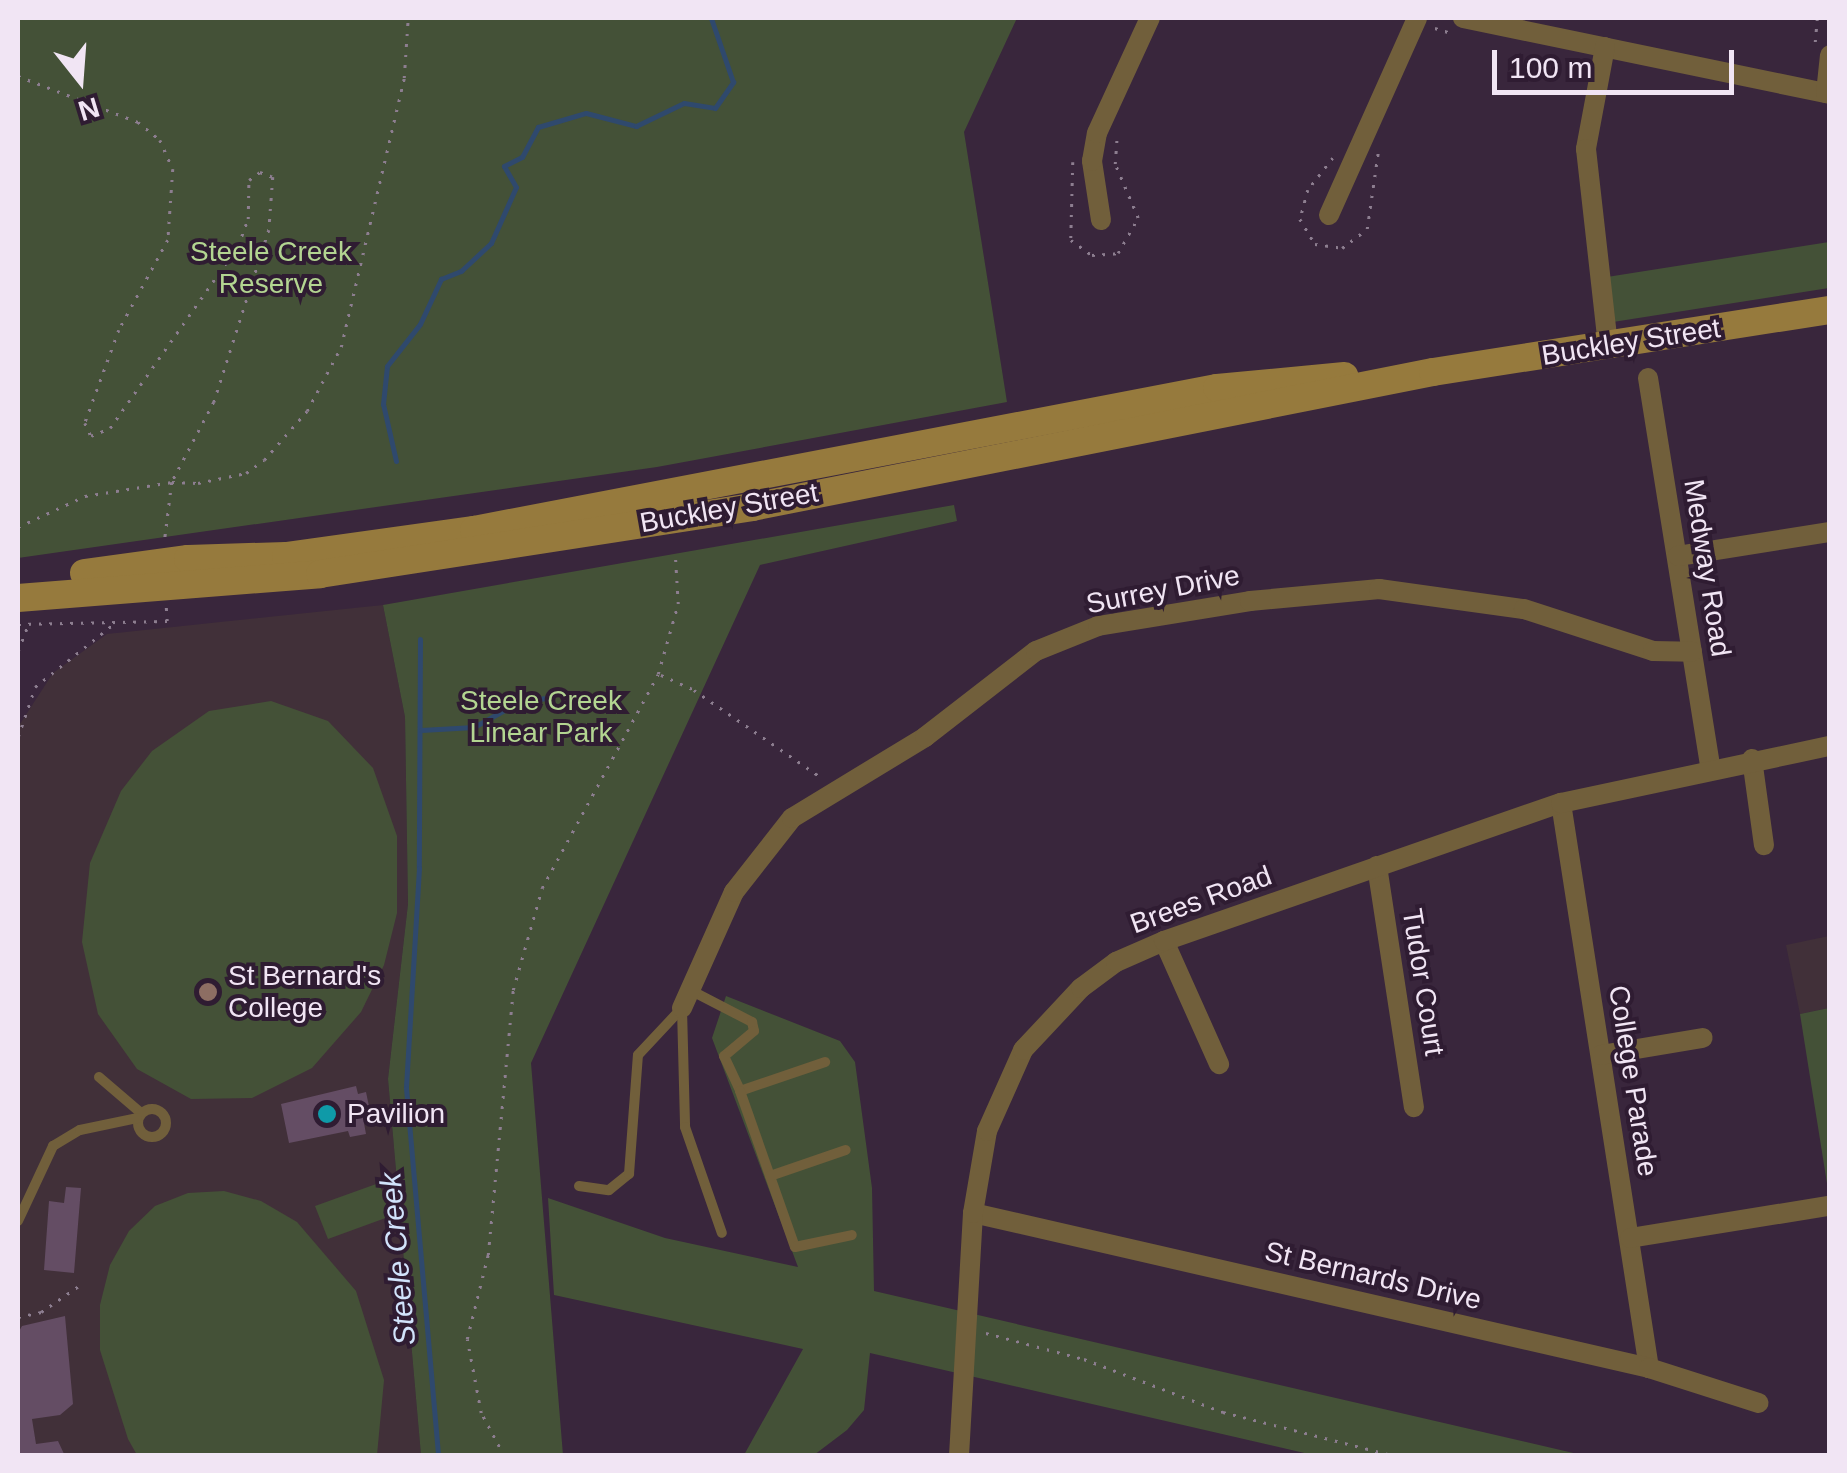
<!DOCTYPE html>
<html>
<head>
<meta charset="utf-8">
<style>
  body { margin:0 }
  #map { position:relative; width:1847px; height:1473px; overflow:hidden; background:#39263c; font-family:Arial,sans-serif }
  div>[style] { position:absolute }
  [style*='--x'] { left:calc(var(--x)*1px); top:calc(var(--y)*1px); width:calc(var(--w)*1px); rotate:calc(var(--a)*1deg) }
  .education>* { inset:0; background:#413039 }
  .green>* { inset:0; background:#445137 }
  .stream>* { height:5px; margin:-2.5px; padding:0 2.5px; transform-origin:2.5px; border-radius:2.5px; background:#2f496d }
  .building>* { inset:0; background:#644d64 }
  .path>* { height:2.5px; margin-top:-1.25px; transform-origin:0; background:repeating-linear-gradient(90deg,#8d7e90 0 2.5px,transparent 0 10.5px) }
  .service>* { height:10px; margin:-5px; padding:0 5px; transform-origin:5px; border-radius:5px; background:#715f3b }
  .service>.ring { margin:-5px; padding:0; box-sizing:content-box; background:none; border:10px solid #715f3b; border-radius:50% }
  .minor>* { height:20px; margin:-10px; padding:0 10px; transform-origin:10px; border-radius:10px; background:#715f3b }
  .secondary>* { height:28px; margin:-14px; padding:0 14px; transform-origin:14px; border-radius:14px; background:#967a3d }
  .dots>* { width:28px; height:28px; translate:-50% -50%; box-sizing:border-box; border:5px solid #2f1c32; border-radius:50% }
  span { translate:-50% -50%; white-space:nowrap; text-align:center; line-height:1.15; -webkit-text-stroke:8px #2f1c32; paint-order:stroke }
  .park-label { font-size:28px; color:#b3d591 }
  .street-label { font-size:28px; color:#f1e5f4 }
  .poi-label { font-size:28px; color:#f1e5f4 }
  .left { translate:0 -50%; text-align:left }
  .water-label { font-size:30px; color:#d1e3fb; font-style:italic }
  .frame { position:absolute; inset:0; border:20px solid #f1e5f4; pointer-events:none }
  .north { position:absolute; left:30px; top:30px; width:100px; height:100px; -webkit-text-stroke:8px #2f1c32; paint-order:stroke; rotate:163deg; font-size:28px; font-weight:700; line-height:40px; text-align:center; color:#f1e5f4 }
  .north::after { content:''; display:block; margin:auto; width:35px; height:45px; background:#f1e5f4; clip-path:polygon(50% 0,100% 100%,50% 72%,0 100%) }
  .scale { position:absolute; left:1492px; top:50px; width:242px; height:45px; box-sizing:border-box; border:5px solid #f1e5f4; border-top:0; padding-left:12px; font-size:30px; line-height:35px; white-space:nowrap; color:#f1e5f4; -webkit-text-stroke:8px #2f1c32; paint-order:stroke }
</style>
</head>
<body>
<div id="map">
  <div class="education">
    <div style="clip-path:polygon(383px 605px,405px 717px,408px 904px,388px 1079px,421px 1455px,18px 1455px,18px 727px,53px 673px,107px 634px)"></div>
    <div style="clip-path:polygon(1829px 936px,1829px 1008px,1800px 1014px,1786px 945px)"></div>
  </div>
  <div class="green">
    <div style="clip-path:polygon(18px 18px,1017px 18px,964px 132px,1007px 402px,657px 467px,18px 558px)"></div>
    <div style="clip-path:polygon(1829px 242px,1829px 288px,1613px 322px,1607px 277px)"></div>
    <div style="clip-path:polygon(954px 505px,957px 521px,760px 565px,531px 1063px,563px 1455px,421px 1455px,388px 1079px,408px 904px,405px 717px,383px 605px)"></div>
    <div style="clip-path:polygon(271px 701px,328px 721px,373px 768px,397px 836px,397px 913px,384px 965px,361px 1012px,312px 1068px,252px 1098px,191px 1099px,137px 1069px,98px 1014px,82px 942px,90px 863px,121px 791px,152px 751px,209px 711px)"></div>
    <div style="clip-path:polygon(726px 996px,840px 1041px,855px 1062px,872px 1188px,874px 1291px,1582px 1455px,1313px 1455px,870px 1353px,864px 1410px,847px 1430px,814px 1455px,744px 1455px,803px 1349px,554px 1295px,548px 1198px,665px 1238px,798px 1267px,712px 1038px)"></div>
    <div style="clip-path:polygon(1829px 1008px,1830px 1008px,1829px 1196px,1800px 1014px)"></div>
    <div style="clip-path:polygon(379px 1183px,391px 1216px,328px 1239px,315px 1206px)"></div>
    <div style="clip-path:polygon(224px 1191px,261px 1201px,297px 1222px,356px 1291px,384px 1380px,377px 1455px,137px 1455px,128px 1439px,100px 1350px,100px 1305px,110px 1265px,129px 1231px,155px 1206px,188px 1193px)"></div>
  </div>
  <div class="stream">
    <div style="--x:396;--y:461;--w:58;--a:-102.8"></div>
    <div style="--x:383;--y:404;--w:38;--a:-84"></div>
    <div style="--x:387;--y:366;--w:53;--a:-51.8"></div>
    <div style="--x:420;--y:324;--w:50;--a:-65"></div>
    <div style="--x:441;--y:279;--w:22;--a:-22"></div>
    <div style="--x:461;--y:271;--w:41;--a:-43"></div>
    <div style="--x:491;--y:243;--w:61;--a:-65.9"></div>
    <div style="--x:516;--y:187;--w:24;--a:-120"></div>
    <div style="--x:504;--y:166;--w:20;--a:-27"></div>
    <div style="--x:522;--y:157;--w:34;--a:-62"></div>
    <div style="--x:538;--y:127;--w:50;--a:-16.3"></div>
    <div style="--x:586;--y:113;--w:52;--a:14.6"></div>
    <div style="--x:636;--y:126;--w:53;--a:-25.6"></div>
    <div style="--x:684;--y:103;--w:31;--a:9"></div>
    <div style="--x:715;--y:108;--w:32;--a:-55"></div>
    <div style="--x:733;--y:82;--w:68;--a:-109"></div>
    <div style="--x:420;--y:639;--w:229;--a:90.3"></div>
    <div style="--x:419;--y:868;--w:220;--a:93.4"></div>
    <div style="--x:406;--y:1088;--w:369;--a:85"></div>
    <div style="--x:421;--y:730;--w:53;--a:-3.2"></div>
    <div style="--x:474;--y:727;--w:49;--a:-29.2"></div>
    <div style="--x:517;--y:703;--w:27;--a:-10"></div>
  </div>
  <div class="building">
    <div style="clip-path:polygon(356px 1086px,358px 1094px,366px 1092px,372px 1121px,364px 1123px,366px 1134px,350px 1137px,348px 1131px,289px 1143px,281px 1104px)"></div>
    <div style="clip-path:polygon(66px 1187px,81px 1188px,74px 1273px,44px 1270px,49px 1201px,64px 1203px)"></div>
    <div style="clip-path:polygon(65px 1316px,73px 1404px,60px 1415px,32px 1419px,36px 1444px,58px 1441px,65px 1456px,18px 1456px,18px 1333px,22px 1326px)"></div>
  </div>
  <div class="path">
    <div style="--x:1435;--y:28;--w:17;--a:17"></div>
    <div style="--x:1815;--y:42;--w:24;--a:-85"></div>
    <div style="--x:18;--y:76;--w:129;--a:21"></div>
    <div style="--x:138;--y:122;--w:28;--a:39"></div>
    <div style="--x:160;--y:140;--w:32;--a:66"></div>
    <div style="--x:173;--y:169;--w:71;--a:94"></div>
    <div style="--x:168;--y:240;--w:102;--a:118.6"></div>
    <div style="--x:119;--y:330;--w:99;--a:110.1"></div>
    <div style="--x:85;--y:423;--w:14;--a:65"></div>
    <div style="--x:91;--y:436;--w:21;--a:-23"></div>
    <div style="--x:110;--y:428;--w:223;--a:-54.9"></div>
    <div style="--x:238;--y:246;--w:29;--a:-70"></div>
    <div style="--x:248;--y:219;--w:39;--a:-89"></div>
    <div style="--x:249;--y:180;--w:14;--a:-36"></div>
    <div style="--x:260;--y:172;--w:14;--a:21"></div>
    <div style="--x:273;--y:177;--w:53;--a:94.3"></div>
    <div style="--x:269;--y:230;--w:181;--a:107.7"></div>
    <div style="--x:214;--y:402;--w:90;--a:117.7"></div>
    <div style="--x:172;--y:482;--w:26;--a:2"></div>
    <div style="--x:198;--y:483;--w:49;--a:-11.8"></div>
    <div style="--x:246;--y:473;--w:22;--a:-36"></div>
    <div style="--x:264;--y:460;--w:65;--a:-48.7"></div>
    <div style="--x:307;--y:411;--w:72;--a:-62"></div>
    <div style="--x:341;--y:347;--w:276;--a:-76.8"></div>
    <div style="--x:404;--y:78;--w:60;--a:-86.2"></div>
    <div style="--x:1333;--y:158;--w:41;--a:128"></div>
    <div style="--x:1308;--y:190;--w:30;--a:105"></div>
    <div style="--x:1300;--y:219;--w:29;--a:59"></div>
    <div style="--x:1315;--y:244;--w:27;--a:8"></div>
    <div style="--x:1342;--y:248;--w:31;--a:-37"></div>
    <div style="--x:1367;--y:229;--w:77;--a:-81.8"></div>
    <div style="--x:1073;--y:162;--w:78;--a:91.5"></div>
    <div style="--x:1071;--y:240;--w:26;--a:36"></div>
    <div style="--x:1092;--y:255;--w:26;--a:-4"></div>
    <div style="--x:1118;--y:253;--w:40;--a:-60.3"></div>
    <div style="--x:1138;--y:218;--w:59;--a:-113.1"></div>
    <div style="--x:1115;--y:164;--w:28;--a:-86"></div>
    <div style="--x:18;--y:527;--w:74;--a:-24.8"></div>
    <div style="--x:85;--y:496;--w:88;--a:-9.1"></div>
    <div style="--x:172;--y:482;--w:56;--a:97.1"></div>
    <div style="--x:18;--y:624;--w:149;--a:-1.2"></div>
    <div style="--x:167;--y:621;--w:14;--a:-94"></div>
    <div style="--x:18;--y:651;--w:28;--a:-69"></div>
    <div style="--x:661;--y:675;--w:36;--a:24"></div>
    <div style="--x:694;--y:690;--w:155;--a:34.5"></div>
    <div style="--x:18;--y:737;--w:53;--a:-71.2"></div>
    <div style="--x:35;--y:687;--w:102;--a:-38.7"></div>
    <div style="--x:18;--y:1317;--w:24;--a:-12"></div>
    <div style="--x:41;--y:1312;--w:51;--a:-34.6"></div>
    <div style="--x:986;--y:1333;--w:101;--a:14.9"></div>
    <div style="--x:1084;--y:1359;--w:149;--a:20.9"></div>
    <div style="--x:1223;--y:1412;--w:179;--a:14.3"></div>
    <div style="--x:504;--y:1456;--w:49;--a:-118.1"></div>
    <div style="--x:481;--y:1413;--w:75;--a:-100.7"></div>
    <div style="--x:467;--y:1339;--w:87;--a:-76"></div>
    <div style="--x:488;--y:1255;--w:266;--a:-84.6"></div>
    <div style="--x:513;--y:990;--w:106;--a:-74.1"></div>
    <div style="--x:542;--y:888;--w:243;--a:-61.5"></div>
    <div style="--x:658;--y:674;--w:73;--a:-74.1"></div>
    <div style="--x:678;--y:604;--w:50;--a:-93.4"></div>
  </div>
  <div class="service">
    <div style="--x:690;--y:990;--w:70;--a:27.3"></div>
    <div style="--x:752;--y:1022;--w:9;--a:77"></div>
    <div style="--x:754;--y:1031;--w:39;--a:140"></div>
    <div style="--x:724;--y:1056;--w:38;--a:65"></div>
    <div style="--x:740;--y:1091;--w:90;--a:-18.8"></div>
    <div style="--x:682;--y:1009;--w:118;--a:88.5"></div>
    <div style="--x:685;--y:1127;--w:112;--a:70.8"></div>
    <div style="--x:99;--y:1077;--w:55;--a:40.6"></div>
    <div style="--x:740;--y:1091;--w:165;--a:70.6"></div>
    <div style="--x:795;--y:1247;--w:58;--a:-11.9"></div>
    <div class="ring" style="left:138px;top:1109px;width:18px;height:18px"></div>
    <div style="--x:770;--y:1176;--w:80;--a:-18.9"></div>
    <div style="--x:579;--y:1186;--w:30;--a:8"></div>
    <div style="--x:609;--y:1190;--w:26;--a:-39"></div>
    <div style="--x:629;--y:1174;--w:119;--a:-85.7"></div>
    <div style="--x:638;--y:1055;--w:64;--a:-46.9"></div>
    <div style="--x:18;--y:1221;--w:83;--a:-65"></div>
    <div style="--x:53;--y:1146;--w:31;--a:-31"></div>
    <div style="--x:80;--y:1130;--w:58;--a:-11.9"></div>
  </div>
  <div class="minor">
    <div style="--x:1463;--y:18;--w:375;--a:11.7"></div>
    <div style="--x:1605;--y:47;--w:104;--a:100.6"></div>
    <div style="--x:1586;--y:149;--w:198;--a:83.6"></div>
    <div style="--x:1826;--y:93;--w:38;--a:-84"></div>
    <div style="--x:1329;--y:215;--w:216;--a:-65.9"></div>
    <div style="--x:1101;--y:220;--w:60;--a:-98.7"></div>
    <div style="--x:1092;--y:161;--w:28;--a:-80"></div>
    <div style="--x:1097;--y:133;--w:127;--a:-65.3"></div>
    <div style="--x:1648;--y:378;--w:394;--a:80.9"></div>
    <div style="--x:1678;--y:556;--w:154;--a:-9"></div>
    <div style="--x:1752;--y:759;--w:87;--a:82.1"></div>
    <div style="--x:1561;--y:803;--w:572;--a:81.15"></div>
    <div style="--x:1377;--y:866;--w:244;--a:81.3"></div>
    <div style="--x:1164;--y:941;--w:135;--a:65.9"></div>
    <div style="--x:682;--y:1008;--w:127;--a:-65.9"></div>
    <div style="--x:734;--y:892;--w:94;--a:-51.9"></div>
    <div style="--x:792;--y:818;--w:156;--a:-31.3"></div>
    <div style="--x:925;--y:737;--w:140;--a:-37.8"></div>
    <div style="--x:1036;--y:651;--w:67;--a:-22"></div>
    <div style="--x:1098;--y:626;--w:154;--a:-9.3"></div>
    <div style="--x:1250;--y:601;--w:130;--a:-5.3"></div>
    <div style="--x:1379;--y:589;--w:146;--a:7.9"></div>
    <div style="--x:1524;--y:609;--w:136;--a:18"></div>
    <div style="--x:1653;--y:651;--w:39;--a:1"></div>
    <div style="--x:1601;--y:1055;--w:103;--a:-9.5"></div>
    <div style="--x:973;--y:1213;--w:694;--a:12.91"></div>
    <div style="--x:1649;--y:1368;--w:115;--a:17.7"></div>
    <div style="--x:1630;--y:1238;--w:201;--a:-9.2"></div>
    <div style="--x:959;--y:1456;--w:243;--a:-86.7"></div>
    <div style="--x:973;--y:1213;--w:83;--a:-80.3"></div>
    <div style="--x:987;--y:1131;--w:89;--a:-66"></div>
    <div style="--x:1023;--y:1050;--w:85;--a:-46.9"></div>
    <div style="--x:1081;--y:988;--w:44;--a:-36.6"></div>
    <div style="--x:1116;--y:962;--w:52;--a:-23.6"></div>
    <div style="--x:1164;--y:941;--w:420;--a:-19.2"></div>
    <div style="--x:1561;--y:803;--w:275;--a:-12"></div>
  </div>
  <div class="secondary">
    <div style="--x:84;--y:573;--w:105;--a:-7.7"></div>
    <div style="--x:188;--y:559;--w:98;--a:-1.8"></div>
    <div style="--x:286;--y:556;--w:190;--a:-7.9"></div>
    <div style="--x:474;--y:530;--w:756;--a:-10.82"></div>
    <div style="--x:1217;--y:388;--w:128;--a:-5.4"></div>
    <div style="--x:18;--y:598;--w:303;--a:-4.5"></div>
    <div style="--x:320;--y:574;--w:437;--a:-8.8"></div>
    <div style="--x:752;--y:507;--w:694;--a:-11.21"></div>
    <div style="--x:1433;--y:372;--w:402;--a:-8.9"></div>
  </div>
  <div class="dots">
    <div style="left:208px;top:992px;background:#8d6e63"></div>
    <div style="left:327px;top:1114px;background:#0f9aa8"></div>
  </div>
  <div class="park-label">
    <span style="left:271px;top:268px">Steele Creek<br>Reserve</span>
    <span style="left:541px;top:717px">Steele Creek<br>Linear Park</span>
  </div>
  <div class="street-label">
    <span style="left:1631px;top:342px;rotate:-9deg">Buckley Street</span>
    <span style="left:729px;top:508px;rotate:-10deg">Buckley Street</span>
    <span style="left:1707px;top:568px;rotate:81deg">Medway Road</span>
    <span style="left:1163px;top:590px;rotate:-11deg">Surrey Drive</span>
    <span style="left:1201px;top:900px;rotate:-20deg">Brees Road</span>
    <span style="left:1423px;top:982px;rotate:81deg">Tudor Court</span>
    <span style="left:1633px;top:1081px;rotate:81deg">College Parade</span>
    <span style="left:1373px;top:1276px;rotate:13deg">St Bernards Drive</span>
  </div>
  <div class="poi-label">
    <span class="left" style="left:228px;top:992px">St Bernard's<br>College</span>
    <span class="left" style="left:347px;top:1114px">Pavilion</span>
  </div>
  <div class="water-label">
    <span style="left:398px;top:1259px;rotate:-95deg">Steele Creek</span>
  </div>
  <div class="frame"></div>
  <div class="north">N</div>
  <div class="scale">100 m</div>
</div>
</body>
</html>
